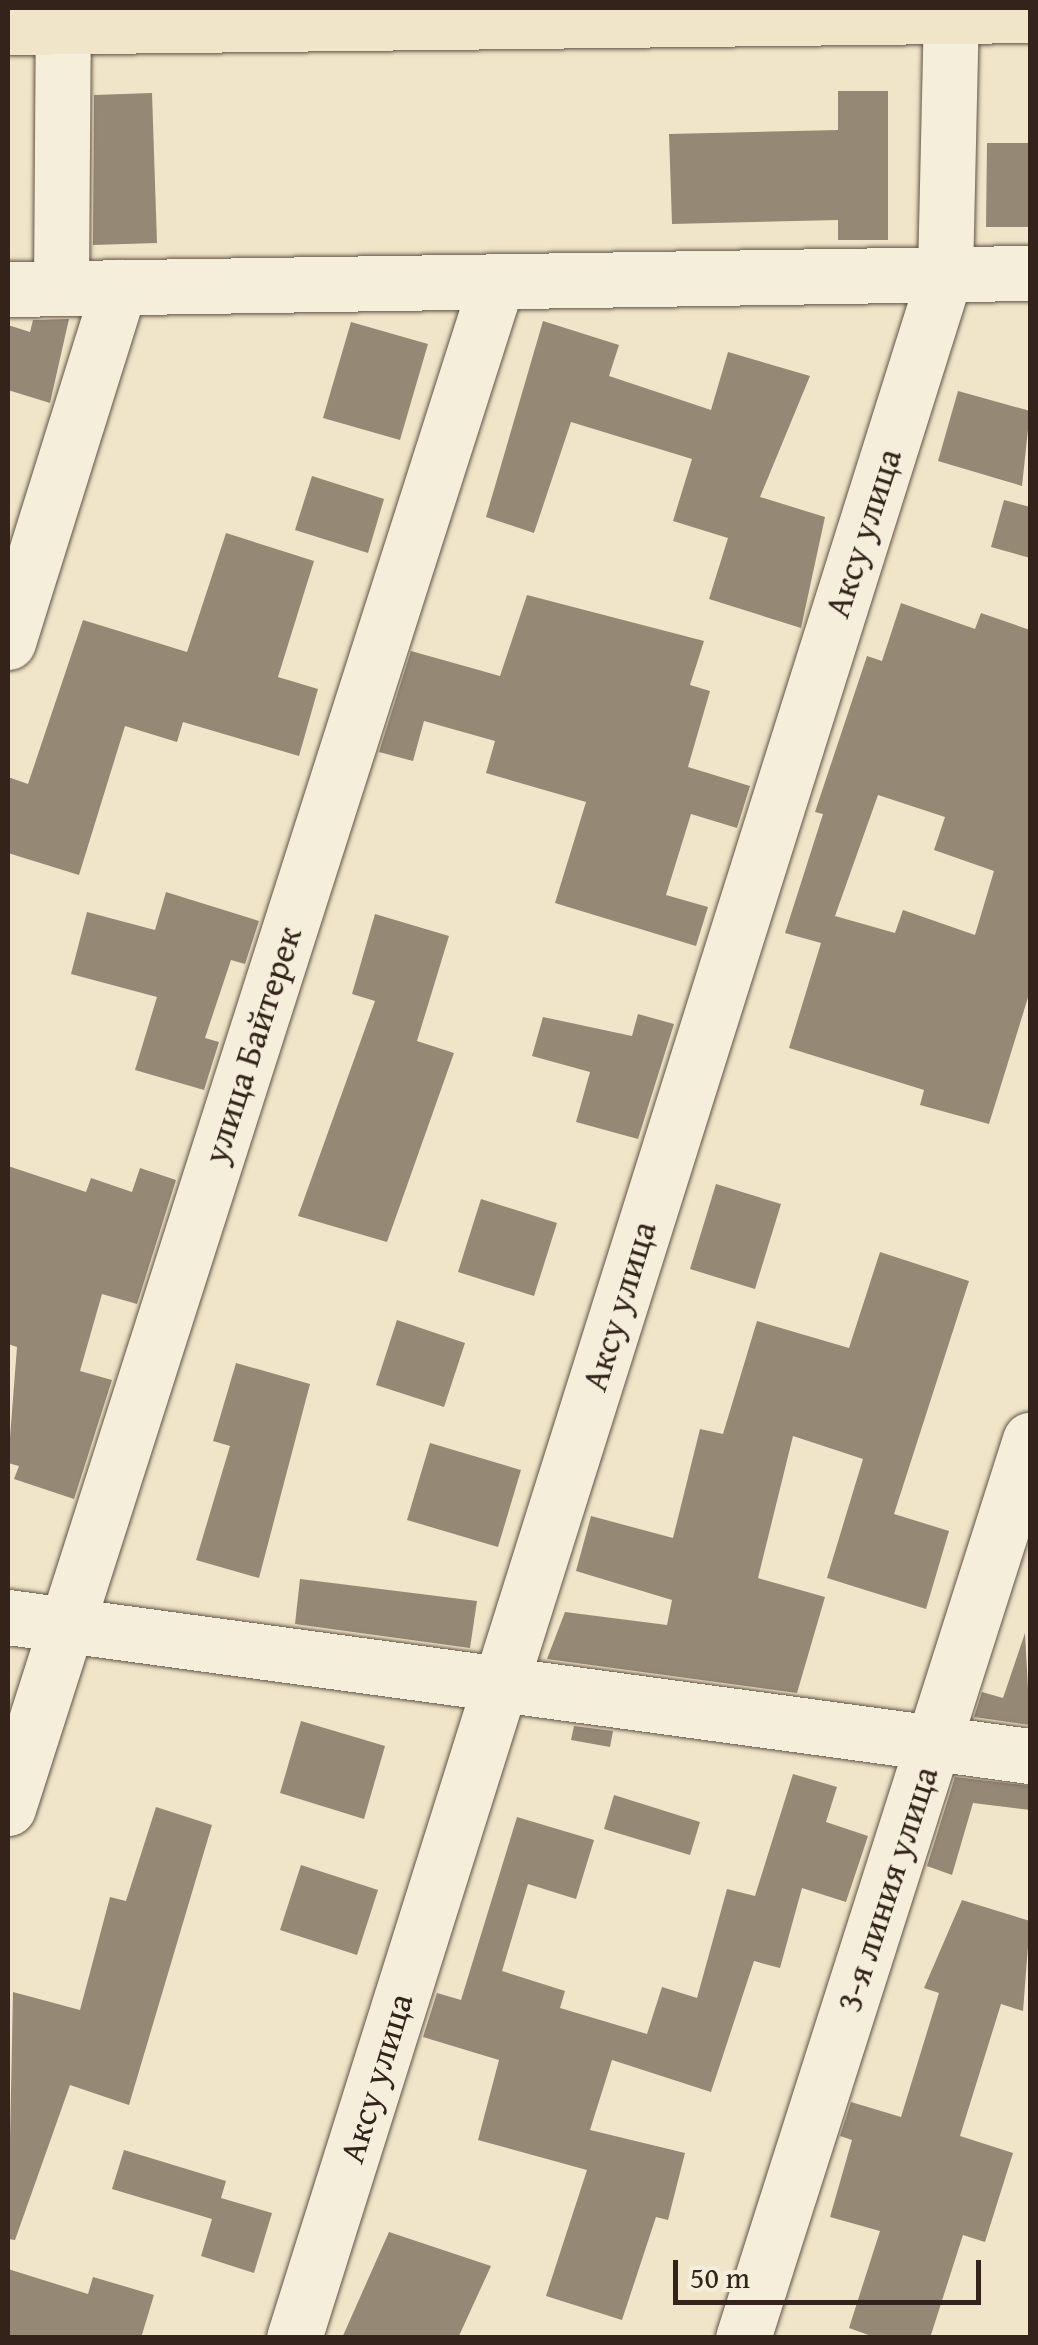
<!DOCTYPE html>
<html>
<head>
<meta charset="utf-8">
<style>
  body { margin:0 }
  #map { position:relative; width:1038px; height:2345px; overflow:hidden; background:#f0e5c8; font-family:"Gentium Book Plus",serif }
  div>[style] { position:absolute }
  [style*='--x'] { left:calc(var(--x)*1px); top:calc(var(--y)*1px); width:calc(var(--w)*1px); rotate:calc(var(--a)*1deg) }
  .building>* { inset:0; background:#958875 }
  .roads { filter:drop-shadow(0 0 2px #625446) drop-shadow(0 0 2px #625446) }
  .minor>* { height:55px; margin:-27.5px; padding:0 27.5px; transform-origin:27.5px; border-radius:27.5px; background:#f5eedb }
  .major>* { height:55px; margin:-27.5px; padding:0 27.5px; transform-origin:27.5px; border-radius:27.5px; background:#f0e5c8 }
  span { translate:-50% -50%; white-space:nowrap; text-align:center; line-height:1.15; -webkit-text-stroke:9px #f5eedb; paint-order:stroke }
  .street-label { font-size:35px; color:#33231b }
  .frame { position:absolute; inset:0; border:10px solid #33231b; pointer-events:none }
  .scale { position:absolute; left:673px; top:2260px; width:308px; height:45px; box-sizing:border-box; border:5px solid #33231b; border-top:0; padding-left:12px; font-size:30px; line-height:35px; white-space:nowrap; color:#33231b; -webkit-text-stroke:8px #f5eedb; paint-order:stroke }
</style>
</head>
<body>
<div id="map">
  <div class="building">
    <div style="clip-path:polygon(838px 91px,888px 91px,888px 240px,838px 240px,838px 220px,672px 224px,669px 134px,838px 130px)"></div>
    <div style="clip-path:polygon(152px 93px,157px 243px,93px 245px,94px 95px)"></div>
    <div style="clip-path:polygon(987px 143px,1030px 143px,1030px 227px,986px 227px)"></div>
    <div style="clip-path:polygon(69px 319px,50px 403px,8px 390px,8px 325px,30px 332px,33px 320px)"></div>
    <div style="clip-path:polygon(543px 321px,619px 345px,609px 376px,711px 410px,728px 352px,810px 376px,760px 497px,825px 517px,801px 628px,709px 599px,728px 538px,673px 521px,692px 459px,571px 422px,534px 533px,486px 517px)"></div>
    <div style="clip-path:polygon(351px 322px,428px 344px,400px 440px,323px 418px)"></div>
    <div style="clip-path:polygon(958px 391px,1030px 411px,1022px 486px,938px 461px)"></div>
    <div style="clip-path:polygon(312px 476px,384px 499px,368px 553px,295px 530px)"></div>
    <div style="clip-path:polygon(1004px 500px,1030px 507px,1030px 558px,991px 547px)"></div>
    <div style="clip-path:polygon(226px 533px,314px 561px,278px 677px,318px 689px,299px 756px,183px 722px,177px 742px,125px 726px,79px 875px,8px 853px,8px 777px,28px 784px,83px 620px,187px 652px)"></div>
    <div style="clip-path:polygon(527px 595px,704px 641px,690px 685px,710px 691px,688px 767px,750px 786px,737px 828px,691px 814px,666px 895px,708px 907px,696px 946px,555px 903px,586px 802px,486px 773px,495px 741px,424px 721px,413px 761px,379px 752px,411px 651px,500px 676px)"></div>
    <div style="clip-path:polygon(evenodd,901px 603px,975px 629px,981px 613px,1030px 630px,1030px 991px,989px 1124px,920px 1105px,924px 1090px,789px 1048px,821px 943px,785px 933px,823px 814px,815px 812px,867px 656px,882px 661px,901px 603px,878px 795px,945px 817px,934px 850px,994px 871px,975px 935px,903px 910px,895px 933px,835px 916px,878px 795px)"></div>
    <div style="clip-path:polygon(166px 892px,259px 921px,245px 964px,231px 960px,205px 1038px,219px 1042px,204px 1090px,135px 1070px,157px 997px,71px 974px,87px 912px,155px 930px)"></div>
    <div style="clip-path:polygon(375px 914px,449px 936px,417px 1041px,454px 1053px,387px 1242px,298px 1216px,375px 1001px,352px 994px)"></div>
    <div style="clip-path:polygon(638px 1014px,674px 1024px,638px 1139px,576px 1122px,590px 1072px,532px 1056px,543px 1017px,632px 1036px)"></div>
    <div style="clip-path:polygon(8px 1166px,86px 1192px,91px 1178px,132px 1192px,140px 1168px,176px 1180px,137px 1304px,102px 1294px,80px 1371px,112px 1380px,74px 1499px,14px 1479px,19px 1466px,8px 1463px,17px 1347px,8px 1344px)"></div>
    <div style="clip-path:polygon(716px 1184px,781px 1204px,755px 1289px,690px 1269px)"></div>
    <div style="clip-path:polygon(481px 1199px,557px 1223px,534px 1296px,458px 1272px)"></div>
    <div style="clip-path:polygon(880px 1252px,969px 1281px,894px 1514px,949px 1531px,926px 1609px,827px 1578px,863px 1459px,793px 1436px,758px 1578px,825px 1597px,797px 1693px,547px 1659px,565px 1612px,667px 1625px,672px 1600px,576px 1571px,591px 1516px,673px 1538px,700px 1429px,723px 1434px,757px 1321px,849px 1348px)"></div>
    <div style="clip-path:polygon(397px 1320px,465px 1343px,444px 1407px,376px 1385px)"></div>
    <div style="clip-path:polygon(236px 1363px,310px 1384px,259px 1578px,196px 1560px,230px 1446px,213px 1441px)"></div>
    <div style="clip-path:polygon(430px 1443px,521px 1470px,498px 1547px,407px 1520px)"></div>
    <div style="clip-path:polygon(300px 1579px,477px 1601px,470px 1648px,295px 1624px)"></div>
    <div style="clip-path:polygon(1025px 1633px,1030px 1725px,974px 1717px,982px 1692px,1003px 1698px)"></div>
    <div style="clip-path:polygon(301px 1721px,385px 1746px,364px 1819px,280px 1793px)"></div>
    <div style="clip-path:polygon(574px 1726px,613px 1731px,610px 1747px,571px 1740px)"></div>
    <div style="clip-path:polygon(793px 1774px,837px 1787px,826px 1822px,868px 1836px,846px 1902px,802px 1888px,780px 1968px,754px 1961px,711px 2092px,612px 2060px,590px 2130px,685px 2153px,668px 2220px,656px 2217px,622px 2320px,546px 2296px,587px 2170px,478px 2140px,499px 2060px,423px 2037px,437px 1993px,461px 2000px,517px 1817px,594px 1840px,576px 1899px,528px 1884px,502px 1971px,565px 1991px,560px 2008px,647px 2034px,662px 1987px,697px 1998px,727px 1889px,755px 1896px)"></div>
    <div style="clip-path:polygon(955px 1777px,1030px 1786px,1030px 1810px,973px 1803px,952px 1875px,927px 1866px)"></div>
    <div style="clip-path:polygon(614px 1795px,700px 1822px,690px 1855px,604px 1829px)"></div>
    <div style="clip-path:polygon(156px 1807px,212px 1825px,129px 2105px,70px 2085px,15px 2240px,8px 2239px,13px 1992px,80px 2010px,110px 1897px,126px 1901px)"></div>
    <div style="clip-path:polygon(301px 1865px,378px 1890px,357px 1955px,280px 1930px)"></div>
    <div style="clip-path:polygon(962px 1900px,1030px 1921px,1023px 2011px,1001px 2004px,960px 2136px,1013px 2153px,985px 2242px,963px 2235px,930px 2338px,877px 2338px,849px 2328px,880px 2231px,830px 2217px,852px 2140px,840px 2136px,851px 2102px,901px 2117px,939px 1993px,924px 1988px)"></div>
    <div style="clip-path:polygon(124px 2150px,226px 2181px,221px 2198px,272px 2213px,254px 2273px,201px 2256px,212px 2219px,112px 2189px)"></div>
    <div style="clip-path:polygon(389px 2232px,491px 2266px,458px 2338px,342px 2338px)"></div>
    <div style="clip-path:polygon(8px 2269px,88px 2294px,93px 2277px,154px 2295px,141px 2338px,8px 2338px)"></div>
  </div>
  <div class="roads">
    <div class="minor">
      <div style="--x:61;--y:288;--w:280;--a:-89.6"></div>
      <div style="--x:8;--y:289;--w:1022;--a:-0.9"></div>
      <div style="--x:8;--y:642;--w:372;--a:-72.6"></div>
      <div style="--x:8;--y:1617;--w:1031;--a:7.75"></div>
      <div style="--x:8;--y:1808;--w:1603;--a:-72.24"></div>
      <div style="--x:294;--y:2338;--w:2164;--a:-72.49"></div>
      <div style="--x:945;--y:274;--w:258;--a:-88.7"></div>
      <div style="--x:743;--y:2338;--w:943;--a:-72.28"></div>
    </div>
    <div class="major">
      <div style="--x:8;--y:27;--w:1022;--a:-0.67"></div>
    </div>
  </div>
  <div class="street-label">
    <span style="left:863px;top:533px;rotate:-72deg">Аксу улица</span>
    <span style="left:252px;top:1045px;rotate:-72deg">улица Байтерек</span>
    <span style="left:619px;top:1306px;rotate:-73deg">Аксу улица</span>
    <span style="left:887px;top:1889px;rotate:-72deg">3-я линия улица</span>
    <span style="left:376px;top:2078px;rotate:-73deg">Аксу улица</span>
  </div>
  <div class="frame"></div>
  <div class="scale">50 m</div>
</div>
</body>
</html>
